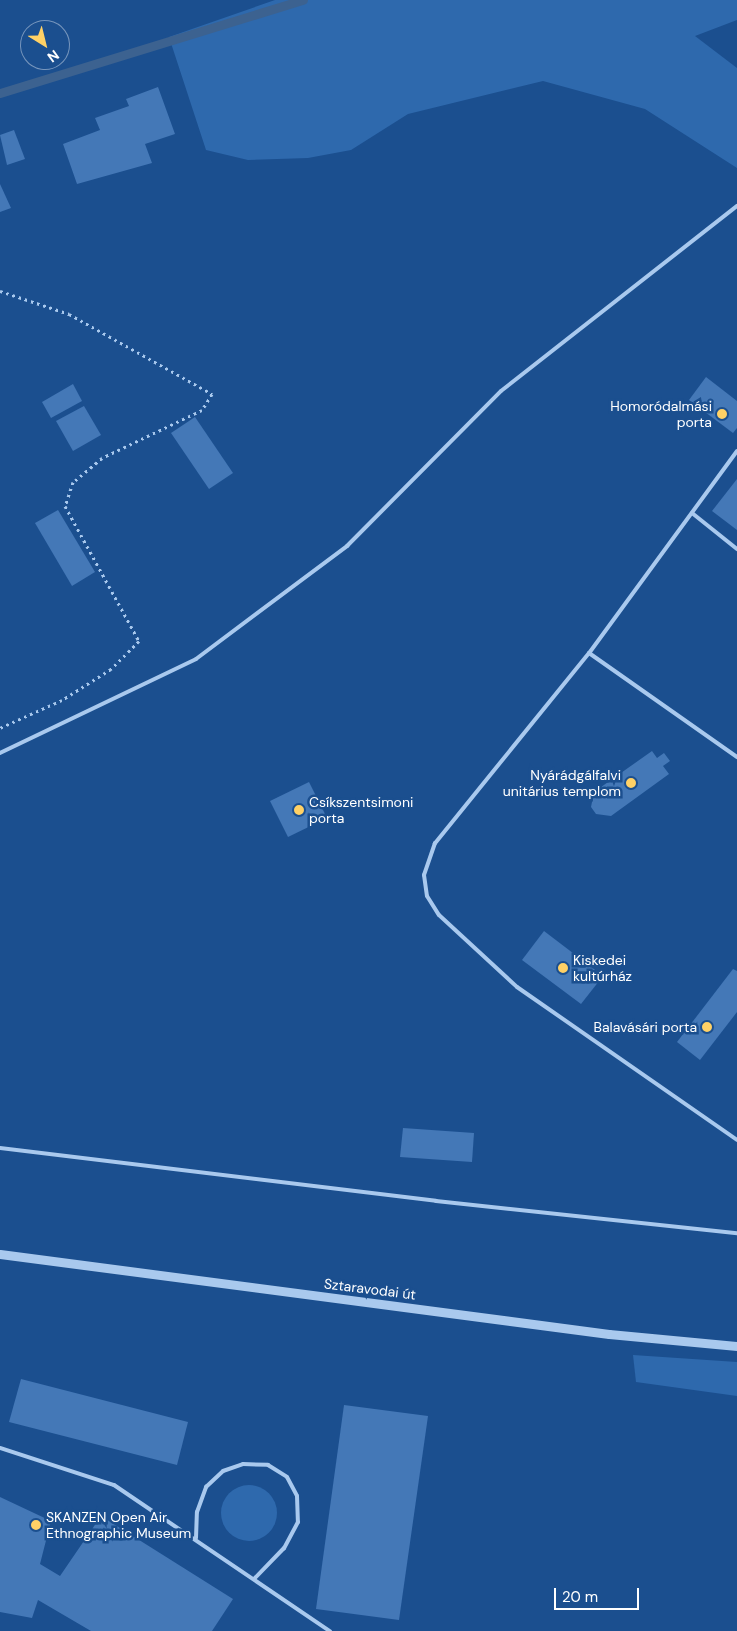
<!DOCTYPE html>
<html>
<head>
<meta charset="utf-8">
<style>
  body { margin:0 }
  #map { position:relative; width:737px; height:1631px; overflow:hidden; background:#1b4f8f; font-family:"DM Sans",sans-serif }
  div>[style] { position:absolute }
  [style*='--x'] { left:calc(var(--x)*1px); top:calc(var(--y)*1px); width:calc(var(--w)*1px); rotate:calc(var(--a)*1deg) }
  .green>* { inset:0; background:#2e69ad }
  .round { border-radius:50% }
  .stream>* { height:9px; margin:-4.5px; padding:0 4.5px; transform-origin:4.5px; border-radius:4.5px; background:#3c6290 }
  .building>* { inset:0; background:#4478b7 }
  .path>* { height:3px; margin-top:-1.5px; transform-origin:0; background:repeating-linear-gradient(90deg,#a9c9ee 0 2.5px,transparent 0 6.5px) }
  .service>* { height:4px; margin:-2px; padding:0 2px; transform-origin:2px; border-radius:2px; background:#a9c9ee }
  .tertiary>* { height:9px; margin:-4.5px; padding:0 4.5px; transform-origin:4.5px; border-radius:4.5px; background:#a9c9ee }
  .dots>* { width:14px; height:14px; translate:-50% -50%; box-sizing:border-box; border:2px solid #1b4f8f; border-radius:50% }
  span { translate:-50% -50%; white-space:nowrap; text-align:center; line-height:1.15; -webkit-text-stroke:5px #1b4f8f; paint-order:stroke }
  .poi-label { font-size:14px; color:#fff }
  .right { translate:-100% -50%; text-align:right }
  .left { translate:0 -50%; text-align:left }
  .street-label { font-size:14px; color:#fff }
  .north { position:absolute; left:20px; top:20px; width:50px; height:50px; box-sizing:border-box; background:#1b4f8f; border:1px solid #7695bc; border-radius:50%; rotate:144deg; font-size:14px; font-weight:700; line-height:20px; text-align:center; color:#fff }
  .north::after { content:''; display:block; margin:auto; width:18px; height:22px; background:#ffd166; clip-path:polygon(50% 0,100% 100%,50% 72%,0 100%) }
  .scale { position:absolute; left:554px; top:1588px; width:85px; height:22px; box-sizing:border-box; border:2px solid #fff; border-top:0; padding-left:6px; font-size:15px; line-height:18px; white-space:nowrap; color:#fff; -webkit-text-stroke:4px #1b4f8f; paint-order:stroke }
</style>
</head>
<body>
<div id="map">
  <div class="green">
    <div style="clip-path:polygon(275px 0,737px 0,737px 20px,695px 36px,737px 68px,737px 168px,645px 109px,543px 81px,408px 114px,351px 150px,308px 158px,248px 160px,206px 150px,169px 37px)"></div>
    <div style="clip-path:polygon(633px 1355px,737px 1362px,737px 1396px,636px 1382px)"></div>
    <div class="round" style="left:221px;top:1485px;width:56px;height:56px"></div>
  </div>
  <div class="stream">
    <div style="--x:0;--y:93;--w:317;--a:-17.1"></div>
  </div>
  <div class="building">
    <div style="clip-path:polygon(158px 87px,175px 134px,145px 144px,152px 163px,77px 184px,63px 144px,100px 130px,95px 118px,129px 106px,126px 99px)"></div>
    <div style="clip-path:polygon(14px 130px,25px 159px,7px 165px,0 135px)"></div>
    <div style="clip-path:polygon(0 184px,11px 208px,0 212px)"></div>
    <div style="clip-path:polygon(706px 377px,737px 401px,737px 428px,733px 433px,689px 400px)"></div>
    <div style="clip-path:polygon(73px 384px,82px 401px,51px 418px,42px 402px)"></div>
    <div style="clip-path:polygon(84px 406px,101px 435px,73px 451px,56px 421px)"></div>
    <div style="clip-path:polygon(195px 417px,233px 473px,209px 489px,171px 433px)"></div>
    <div style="clip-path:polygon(737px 479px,737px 530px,712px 511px)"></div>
    <div style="clip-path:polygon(58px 510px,95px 572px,72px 586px,35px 523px)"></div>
    <div style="clip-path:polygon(652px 751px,657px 758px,664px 753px,670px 761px,663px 766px,669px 774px,611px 816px,596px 814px,591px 807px,594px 792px)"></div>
    <div style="clip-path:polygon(309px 782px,327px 818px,288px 837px,270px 801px)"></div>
    <div style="clip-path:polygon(544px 931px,603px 976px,581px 1004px,522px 960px)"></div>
    <div style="clip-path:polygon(733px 969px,737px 971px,737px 1012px,700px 1060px,677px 1042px)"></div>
    <div style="clip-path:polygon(403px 1128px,474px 1133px,472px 1162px,400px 1157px)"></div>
    <div style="clip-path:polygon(21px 1379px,188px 1422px,177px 1465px,9px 1422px)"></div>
    <div style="clip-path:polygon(344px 1405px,428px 1416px,399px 1620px,316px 1609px)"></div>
    <div style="clip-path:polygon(0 1497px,51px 1521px,40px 1564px,60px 1576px,101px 1516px,233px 1599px,212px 1631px,91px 1631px,38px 1600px,32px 1618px,0 1612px)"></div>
  </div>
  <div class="path">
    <div style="--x:0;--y:291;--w:73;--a:18.4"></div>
    <div style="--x:69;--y:314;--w:164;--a:29.2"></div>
    <div style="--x:212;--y:394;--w:19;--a:122"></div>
    <div style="--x:202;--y:410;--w:111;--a:154.4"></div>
    <div style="--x:102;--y:458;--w:38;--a:140"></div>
    <div style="--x:73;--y:482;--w:25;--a:108"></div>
    <div style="--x:65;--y:506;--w:154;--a:61.3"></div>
    <div style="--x:139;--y:641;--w:40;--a:135"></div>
    <div style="--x:111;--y:669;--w:58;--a:147.7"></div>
    <div style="--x:62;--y:700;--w:68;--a:155.7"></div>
  </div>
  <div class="service">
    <div style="--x:737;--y:451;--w:250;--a:126.2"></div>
    <div style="--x:589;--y:653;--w:245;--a:129"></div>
    <div style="--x:435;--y:843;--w:34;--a:109"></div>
    <div style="--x:424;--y:875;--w:21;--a:82"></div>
    <div style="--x:427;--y:896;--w:22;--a:58"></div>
    <div style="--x:439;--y:915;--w:106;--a:42.7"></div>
    <div style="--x:517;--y:987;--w:268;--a:34.8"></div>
    <div style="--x:692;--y:513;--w:58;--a:38.7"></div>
    <div style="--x:589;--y:653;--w:181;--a:35.1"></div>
    <div style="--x:0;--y:753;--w:217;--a:-25.6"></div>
    <div style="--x:196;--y:659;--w:189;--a:-36.8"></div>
    <div style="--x:347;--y:546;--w:218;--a:-45.2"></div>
    <div style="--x:501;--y:391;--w:300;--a:-38.1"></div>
    <div style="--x:0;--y:1148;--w:439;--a:6.9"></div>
    <div style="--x:436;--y:1201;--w:303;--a:6.1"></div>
    <div style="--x:0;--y:1448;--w:120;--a:18"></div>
    <div style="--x:114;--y:1485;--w:261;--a:34.1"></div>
    <div style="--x:196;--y:1538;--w:26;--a:-88"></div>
    <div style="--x:197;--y:1512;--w:27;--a:-70"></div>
    <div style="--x:206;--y:1487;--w:23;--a:-43"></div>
    <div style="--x:223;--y:1471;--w:21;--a:-19"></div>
    <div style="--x:243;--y:1464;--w:25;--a:2"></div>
    <div style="--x:268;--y:1465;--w:22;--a:32"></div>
    <div style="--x:287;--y:1477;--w:21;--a:62"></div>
    <div style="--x:297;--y:1496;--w:26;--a:88"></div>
    <div style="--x:298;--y:1522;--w:30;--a:118"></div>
    <div style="--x:284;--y:1548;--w:42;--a:134"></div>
  </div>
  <div class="tertiary">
    <div style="--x:0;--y:1254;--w:614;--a:7.48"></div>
    <div style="--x:609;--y:1334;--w:129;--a:5.4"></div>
  </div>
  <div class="dots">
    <div style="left:722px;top:414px;background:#ffd166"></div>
    <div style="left:631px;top:783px;background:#ffd166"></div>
    <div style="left:299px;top:810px;background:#ffd166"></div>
    <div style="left:563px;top:968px;background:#ffd166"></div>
    <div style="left:707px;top:1027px;background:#ffd166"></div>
    <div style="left:36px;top:1525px;background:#ffd166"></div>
  </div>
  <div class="poi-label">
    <span class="right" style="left:712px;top:414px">Homoródalmási<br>porta</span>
    <span class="right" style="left:621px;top:783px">Nyárádgálfalvi<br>unitárius templom</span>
    <span class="left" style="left:309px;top:810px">Csíkszentsimoni<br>porta</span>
    <span class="left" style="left:573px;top:968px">Kiskedei<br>kultúrház</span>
    <span class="right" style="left:697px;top:1027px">Balavásári porta</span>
    <span class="left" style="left:46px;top:1525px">SKANZEN Open Air<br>Ethnographic Museum</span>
  </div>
  <div class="street-label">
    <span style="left:370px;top:1289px;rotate:7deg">Sztaravodai út</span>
  </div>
  <div class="north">N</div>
  <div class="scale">20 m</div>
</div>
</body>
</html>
